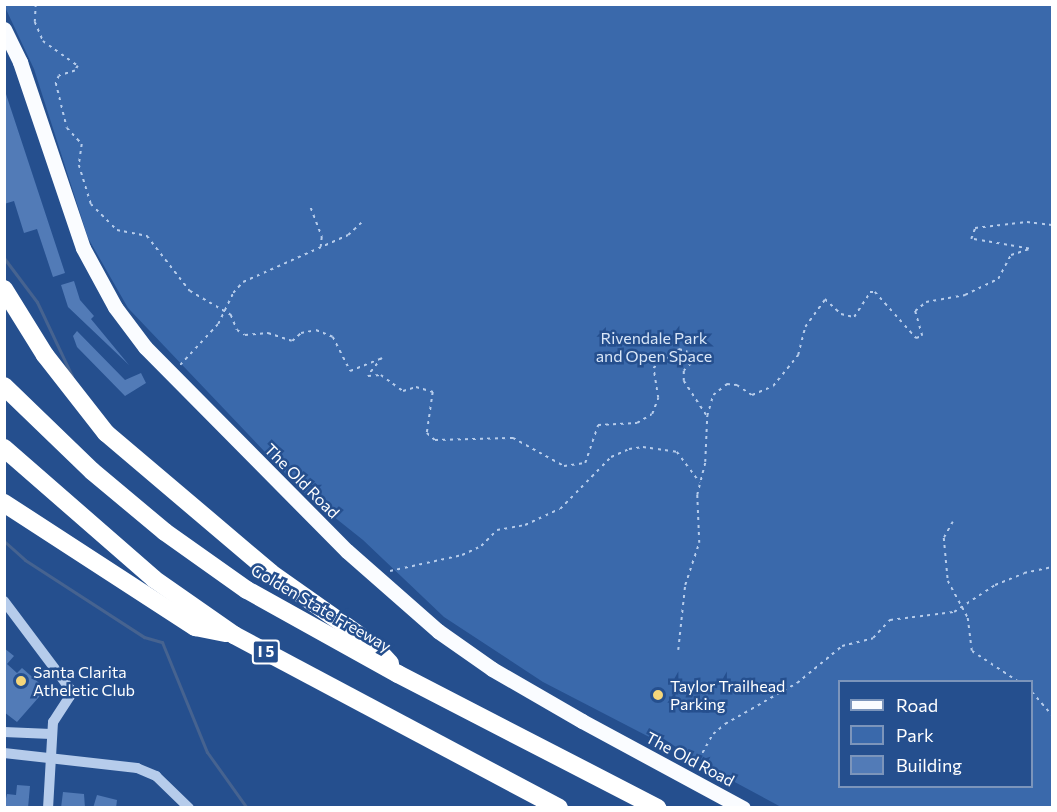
<!DOCTYPE html>
<html>
<head>
<meta charset="utf-8">
<style>
  body { margin:0 }
  #map { position:relative; width:1057px; height:812px; overflow:hidden; background:#254f8e; font-family:Commissioner,sans-serif }
  div>[style] { position:absolute }
  [style*='--x'] { left:calc(var(--x)*1px); top:calc(var(--y)*1px); width:calc(var(--w)*1px); rotate:calc(var(--a)*1deg) }
  .green>* { inset:0; background:#3a69ab }
  .stream>* { height:3px; margin:-1.5px; padding:0 1.5px; transform-origin:1.5px; border-radius:1.5px; background:#466390 }
  .building>* { inset:0; background:#527bb7 }
  .path>* { height:1.5px; margin-top:-0.75px; transform-origin:0; background:repeating-linear-gradient(90deg,#b6cceb 0 3px,transparent 0 7.5px) }
  .minor>* { height:10px; margin:-5px; padding:0 5px; transform-origin:5px; border-radius:5px; background:#b6cceb }
  .major>* { height:15px; margin:-7.5px; padding:0 7.5px; transform-origin:7.5px; border-radius:7.5px; background:#fafcff }
  .highway>* { height:18px; margin:-9px; padding:0 9px; transform-origin:9px; border-radius:9px; background:#fff }
  .dots>* { width:16px; height:16px; translate:-50% -50%; box-sizing:border-box; border:3px solid #254f8e; border-radius:50% }
  span { translate:-50% -50%; white-space:nowrap; text-align:center; line-height:1.15; -webkit-text-stroke:5px #254f8e; paint-order:stroke }
  .shield-label span { padding:2px 4px; background:#254f8e; border:2px solid; border-radius:4px; -webkit-text-stroke-width:0 }
  .shield-label { font-size:15px; color:#fff; font-weight:700 }
  .park-label { font-size:16px; color:#dae7f8 }
  .street-label { font-size:16px; color:#fff }
  .poi-label { font-size:16px; color:#fff }
  .left { translate:0 -50%; text-align:left }
  .frame { position:absolute; inset:0; border:6px solid #fff; pointer-events:none }
  .legend { position:absolute; left:838px; top:680px; width:195px; height:108px; box-sizing:border-box; background:#254f8e; border:2px solid #7c95bb; margin:0; padding:8px 10px; list-style:none; font-size:18px; color:#fff }
  .legend li { display:flex; align-items:center; gap:12px; height:30px }
  .legend b { width:30px; border:2px solid #7c95bb }
</style>
</head>
<body>
<div id="map">
  <div class="green">
    <div style="clip-path:polygon(evenodd,4px 5px,1052px 5px,1052px 807px,781px 807px,703px 765px,661px 737px,655px 740px,543px 682px,444px 617px,363px 540px,304px 493px,128px 308px,88px 238px,34px 69px,4px 5px,840px 682px,1032px 682px,1032px 786px,840px 786px,840px 682px)"></div>
  </div>
  <div class="stream">
    <div style="--x:4;--y:258;--w:55;--a:53.1"></div>
    <div style="--x:37;--y:302;--w:82;--a:64.7"></div>
    <div style="--x:4;--y:541;--w:28;--a:42"></div>
    <div style="--x:25;--y:560;--w:142;--a:32.9"></div>
    <div style="--x:144;--y:637;--w:19;--a:16"></div>
    <div style="--x:162;--y:642;--w:119;--a:67.8"></div>
    <div style="--x:207;--y:752;--w:69;--a:54.5"></div>
  </div>
  <div class="building">
    <div style="clip-path:polygon(5px 91px,65px 273px,53px 277px,37px 229px,24px 233px,14px 201px,4px 204px)"></div>
    <div style="clip-path:polygon(74px 281px,80px 300px,94px 316px,91px 319px,129px 365px,68px 307px,61px 285px)"></div>
    <div style="clip-path:polygon(77px 331px,125px 380px,141px 373px,146px 383px,125px 396px,77px 347px,73px 336px)"></div>
    <div style="clip-path:polygon(4px 648px,14px 656px,7px 664px,17px 673px,22px 668px,46px 689px,17px 722px,4px 712px)"></div>
    <div style="clip-path:polygon(17px 785px,30px 786px,28px 808px,4px 808px,7px 794px,16px 795px)"></div>
    <div style="clip-path:polygon(63px 792px,84px 794px,85px 808px,61px 808px)"></div>
    <div style="clip-path:polygon(97px 795px,117px 800px,116px 808px,93px 808px)"></div>
  </div>
  <div class="path">
    <div style="--x:36;--y:4;--w:18;--a:93"></div>
    <div style="--x:35;--y:22;--w:21;--a:67"></div>
    <div style="--x:43;--y:41;--w:43;--a:35.5"></div>
    <div style="--x:78;--y:66;--w:6;--a:121"></div>
    <div style="--x:75;--y:71;--w:17;--a:163"></div>
    <div style="--x:59;--y:76;--w:8;--a:113"></div>
    <div style="--x:56;--y:83;--w:46;--a:76.3"></div>
    <div style="--x:67;--y:128;--w:22;--a:47"></div>
    <div style="--x:82;--y:144;--w:21;--a:98"></div>
    <div style="--x:79;--y:165;--w:41;--a:72.9"></div>
    <div style="--x:91;--y:204;--w:37;--a:45"></div>
    <div style="--x:117;--y:230;--w:31;--a:11"></div>
    <div style="--x:147;--y:236;--w:70;--a:52"></div>
    <div style="--x:190;--y:291;--w:48;--a:30.3"></div>
    <div style="--x:231;--y:315;--w:16;--a:68"></div>
    <div style="--x:237;--y:330;--w:9;--a:32"></div>
    <div style="--x:245;--y:335;--w:23;--a:-5"></div>
    <div style="--x:268;--y:333;--w:25;--a:18"></div>
    <div style="--x:292;--y:341;--w:12;--a:-42"></div>
    <div style="--x:301;--y:333;--w:15;--a:-11"></div>
    <div style="--x:316;--y:330;--w:18;--a:22"></div>
    <div style="--x:333;--y:337;--w:38;--a:63"></div>
    <div style="--x:350;--y:371;--w:35;--a:-22"></div>
    <div style="--x:382;--y:358;--w:23;--a:128"></div>
    <div style="--x:368;--y:376;--w:13;--a:-4"></div>
    <div style="--x:381;--y:375;--w:27;--a:36"></div>
    <div style="--x:403;--y:391;--w:14;--a:-17"></div>
    <div style="--x:416;--y:387;--w:18;--a:16"></div>
    <div style="--x:433;--y:392;--w:41;--a:98.3"></div>
    <div style="--x:427;--y:433;--w:11;--a:41"></div>
    <div style="--x:435;--y:440;--w:78;--a:-1.5"></div>
    <div style="--x:513;--y:438;--w:58;--a:28.8"></div>
    <div style="--x:564;--y:466;--w:21;--a:-8"></div>
    <div style="--x:585;--y:463;--w:40;--a:-71.1"></div>
    <div style="--x:598;--y:425;--w:39;--a:-3"></div>
    <div style="--x:637;--y:423;--w:17;--a:-31"></div>
    <div style="--x:652;--y:414;--w:17;--a:-69"></div>
    <div style="--x:658;--y:398;--w:30;--a:-99"></div>
    <div style="--x:653;--y:368;--w:32;--a:-36"></div>
    <div style="--x:679;--y:349;--w:9;--a:18"></div>
    <div style="--x:688;--y:352;--w:12;--a:76"></div>
    <div style="--x:691;--y:364;--w:10;--a:135"></div>
    <div style="--x:684;--y:371;--w:10;--a:90"></div>
    <div style="--x:684;--y:381;--w:42;--a:56.7"></div>
    <div style="--x:311;--y:208;--w:31;--a:69"></div>
    <div style="--x:322;--y:237;--w:10;--a:96"></div>
    <div style="--x:180;--y:365;--w:56;--a:-47.2"></div>
    <div style="--x:218;--y:324;--w:34;--a:-64"></div>
    <div style="--x:233;--y:293;--w:15;--a:-48"></div>
    <div style="--x:243;--y:282;--w:115;--a:-24.1"></div>
    <div style="--x:348;--y:235;--w:21;--a:-43"></div>
    <div style="--x:953;--y:522;--w:18;--a:119"></div>
    <div style="--x:944;--y:538;--w:43;--a:84.7"></div>
    <div style="--x:948;--y:581;--w:42;--a:61.6"></div>
    <div style="--x:968;--y:618;--w:33;--a:83"></div>
    <div style="--x:972;--y:651;--w:56;--a:33.4"></div>
    <div style="--x:390;--y:571;--w:74;--a:-12.5"></div>
    <div style="--x:462;--y:555;--w:21;--a:-25"></div>
    <div style="--x:481;--y:546;--w:23;--a:-45"></div>
    <div style="--x:497;--y:530;--w:28;--a:-10"></div>
    <div style="--x:525;--y:525;--w:38;--a:-25"></div>
    <div style="--x:560;--y:509;--w:73;--a:-45.6"></div>
    <div style="--x:611;--y:457;--w:20;--a:-24"></div>
    <div style="--x:629;--y:449;--w:14;--a:-8"></div>
    <div style="--x:643;--y:447;--w:34;--a:8"></div>
    <div style="--x:677;--y:452;--w:38;--a:53"></div>
    <div style="--x:678;--y:650;--w:65;--a:-83.9"></div>
    <div style="--x:685;--y:585;--w:44;--a:-71.6"></div>
    <div style="--x:699;--y:543;--w:48;--a:-92.4"></div>
    <div style="--x:697;--y:495;--w:34;--a:-76"></div>
    <div style="--x:705;--y:462;--w:46;--a:-87.5"></div>
    <div style="--x:707;--y:416;--w:22;--a:-74"></div>
    <div style="--x:713;--y:395;--w:18;--a:-38"></div>
    <div style="--x:727;--y:384;--w:10;--a:6"></div>
    <div style="--x:737;--y:385;--w:18;--a:34"></div>
    <div style="--x:752;--y:395;--w:23;--a:-23"></div>
    <div style="--x:773;--y:386;--w:40;--a:-51"></div>
    <div style="--x:798;--y:355;--w:29;--a:-76"></div>
    <div style="--x:805;--y:327;--w:34;--a:-54"></div>
    <div style="--x:825;--y:299;--w:22;--a:43"></div>
    <div style="--x:841;--y:314;--w:13;--a:13"></div>
    <div style="--x:854;--y:317;--w:30;--a:-57"></div>
    <div style="--x:870;--y:292;--w:5;--a:0"></div>
    <div style="--x:875;--y:292;--w:62;--a:48.3"></div>
    <div style="--x:916;--y:338;--w:6;--a:-18"></div>
    <div style="--x:922;--y:336;--w:26;--a:-106"></div>
    <div style="--x:915;--y:311;--w:14;--a:-39"></div>
    <div style="--x:926;--y:302;--w:40;--a:-10"></div>
    <div style="--x:965;--y:295;--w:37;--a:-26"></div>
    <div style="--x:998;--y:279;--w:27;--a:-62"></div>
    <div style="--x:1011;--y:255;--w:19;--a:-18"></div>
    <div style="--x:1029;--y:249;--w:59;--a:-170.2"></div>
    <div style="--x:971;--y:239;--w:12;--a:-70"></div>
    <div style="--x:975;--y:228;--w:52;--a:-6.6"></div>
    <div style="--x:1027;--y:222;--w:25;--a:7"></div>
    <div style="--x:1032;--y:692;--w:30;--a:49"></div>
    <div style="--x:695;--y:766;--w:37;--a:-61"></div>
    <div style="--x:713;--y:734;--w:16;--a:-40"></div>
    <div style="--x:725;--y:724;--w:83;--a:-29.7"></div>
    <div style="--x:797;--y:683;--w:58;--a:-39.4"></div>
    <div style="--x:842;--y:646;--w:32;--a:-14"></div>
    <div style="--x:873;--y:638;--w:25;--a:-47"></div>
    <div style="--x:890;--y:620;--w:64;--a:-7.1"></div>
    <div style="--x:954;--y:612;--w:49;--a:-33.4"></div>
    <div style="--x:995;--y:585;--w:31;--a:-22"></div>
    <div style="--x:1024;--y:573;--w:29;--a:-12"></div>
  </div>
  <div class="minor">
    <div style="--x:4;--y:601;--w:110;--a:53.1"></div>
    <div style="--x:70;--y:689;--w:7;--a:90"></div>
    <div style="--x:70;--y:696;--w:31;--a:123"></div>
    <div style="--x:53;--y:722;--w:86;--a:93.3"></div>
    <div style="--x:4;--y:732;--w:47;--a:2.4"></div>
    <div style="--x:4;--y:753;--w:134;--a:6.4"></div>
    <div style="--x:137;--y:768;--w:21;--a:23"></div>
    <div style="--x:156;--y:776;--w:46;--a:44.1"></div>
  </div>
  <div class="major">
    <div style="--x:4;--y:29;--w:37;--a:64"></div>
    <div style="--x:20;--y:62;--w:196;--a:71.3"></div>
    <div style="--x:83;--y:248;--w:67;--a:61.5"></div>
    <div style="--x:115;--y:307;--w:50;--a:53.1"></div>
    <div style="--x:145;--y:347;--w:287;--a:45.3"></div>
    <div style="--x:347;--y:551;--w:121;--a:41.3"></div>
    <div style="--x:438;--y:631;--w:66;--a:35.1"></div>
    <div style="--x:492;--y:669;--w:104;--a:30"></div>
    <div style="--x:582;--y:721;--w:183;--a:28.4"></div>
  </div>
  <div class="highway">
    <div style="--x:4;--y:289;--w:78;--a:58.2"></div>
    <div style="--x:45;--y:355;--w:99;--a:52"></div>
    <div style="--x:106;--y:433;--w:216;--a:40.3"></div>
    <div style="--x:271;--y:573;--w:125;--a:35.2"></div>
    <div style="--x:373;--y:645;--w:25;--a:47"></div>
    <div style="--x:4;--y:386;--w:122;--a:44"></div>
    <div style="--x:92;--y:471;--w:95;--a:39.9"></div>
    <div style="--x:165;--y:532;--w:100;--a:35.3"></div>
    <div style="--x:247;--y:590;--w:173;--a:29.1"></div>
    <div style="--x:398;--y:674;--w:292;--a:27.3"></div>
    <div style="--x:4;--y:448;--w:199;--a:41.1"></div>
    <div style="--x:154;--y:579;--w:98;--a:35"></div>
    <div style="--x:234;--y:635;--w:368;--a:28"></div>
    <div style="--x:4;--y:503;--w:228;--a:33"></div>
    <div style="--x:195;--y:627;--w:32;--a:11"></div>
  </div>
  <div class="dots">
    <div style="left:21px;top:681px;background:#f5d67a"></div>
    <div style="left:658px;top:695px;background:#f5d67a"></div>
  </div>
  <div class="shield-label">
    <span style="left:266px;top:652px">I 5</span>
  </div>
  <div class="park-label">
    <span style="left:654px;top:347px">Rivendale Park<br>and Open Space</span>
  </div>
  <div class="street-label">
    <span style="left:302px;top:481px;rotate:45deg">The Old Road</span>
    <span style="left:321px;top:608px;rotate:30deg">Golden State Freeway</span>
    <span style="left:690px;top:759px;rotate:28deg">The Old Road</span>
  </div>
  <div class="poi-label">
    <span class="left" style="left:33px;top:681px">Santa Clarita<br>Atheletic Club</span>
    <span class="left" style="left:670px;top:695px">Taylor Trailhead<br>Parking</span>
  </div>
  <div class="frame"></div>
  <ul class="legend">
  <li><b style="height:8px;background:#fafcff"></b>Road</li>
  <li><b style="height:16px;background:#3a69ab"></b>Park</li>
  <li><b style="height:16px;background:#527bb7"></b>Building</li>
  </ul>
</div>
</body>
</html>
